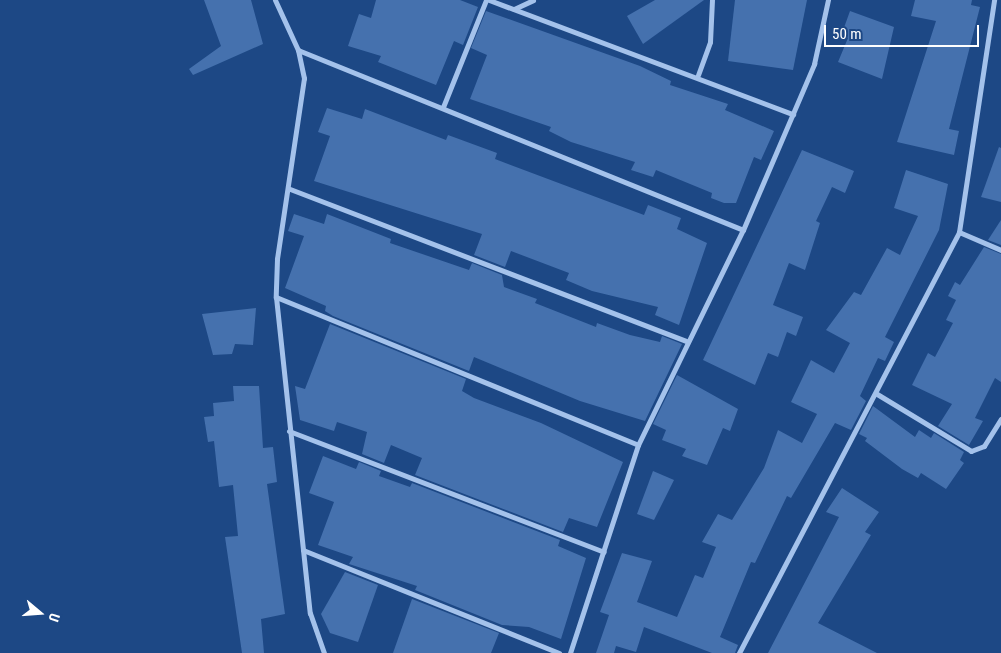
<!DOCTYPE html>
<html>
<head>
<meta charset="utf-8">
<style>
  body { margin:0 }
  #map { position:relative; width:1001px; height:653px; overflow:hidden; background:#1d4885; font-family:"Roboto Condensed",sans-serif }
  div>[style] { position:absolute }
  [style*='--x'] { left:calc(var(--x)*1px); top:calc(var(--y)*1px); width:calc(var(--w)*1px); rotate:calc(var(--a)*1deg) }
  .building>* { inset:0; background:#4571ae }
  .street>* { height:5px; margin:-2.5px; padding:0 2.5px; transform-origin:2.5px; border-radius:2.5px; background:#a4c2eb }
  span { translate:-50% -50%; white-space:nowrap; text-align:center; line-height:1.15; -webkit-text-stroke:4px #1d4885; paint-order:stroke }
  .north { position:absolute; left:15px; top:588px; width:50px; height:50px; -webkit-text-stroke:4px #1d4885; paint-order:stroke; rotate:108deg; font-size:14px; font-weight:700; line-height:20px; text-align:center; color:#fff }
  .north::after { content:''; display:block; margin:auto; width:18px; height:22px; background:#fff; clip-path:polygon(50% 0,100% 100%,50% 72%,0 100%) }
  .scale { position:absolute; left:824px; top:25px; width:155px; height:22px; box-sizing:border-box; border:2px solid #fff; border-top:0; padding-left:6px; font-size:15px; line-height:18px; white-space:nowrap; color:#fff; -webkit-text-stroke:4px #1d4885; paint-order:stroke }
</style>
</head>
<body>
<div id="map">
  <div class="building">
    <div style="clip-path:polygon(204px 0,251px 0,263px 44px,193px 75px,189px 69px,221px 46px)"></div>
    <div style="clip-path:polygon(376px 0,460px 0,478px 7px,463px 45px,454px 41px,436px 85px,378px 62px,381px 56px,348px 46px,359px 14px,371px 18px)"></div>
    <div style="clip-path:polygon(655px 0,704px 0,643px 44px,627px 16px)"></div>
    <div style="clip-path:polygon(735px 0,807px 0,793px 70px,728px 61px)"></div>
    <div style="clip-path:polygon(915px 0,972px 0,971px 5px,980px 7px,949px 129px,959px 131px,954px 155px,897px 142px,936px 21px,911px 16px)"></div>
    <div style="clip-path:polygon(486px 11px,640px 66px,671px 81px,670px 85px,728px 104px,725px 110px,774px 131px,761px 160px,754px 157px,736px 203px,724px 203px,711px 198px,712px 193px,656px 170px,653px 177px,631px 170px,635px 162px,571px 142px,549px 131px,551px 127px,470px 99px,487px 55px,471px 48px)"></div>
    <div style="clip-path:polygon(850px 11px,894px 27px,882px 79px,838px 62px,848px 38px,841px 36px)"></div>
    <div style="clip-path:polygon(327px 108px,362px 119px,365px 109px,446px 140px,448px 135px,497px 153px,495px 159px,644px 215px,648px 205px,681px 218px,677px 229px,707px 243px,679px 325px,655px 315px,658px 307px,592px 291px,566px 280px,569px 273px,511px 251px,505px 267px,474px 255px,482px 234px,314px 181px,330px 136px,318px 132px)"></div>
    <div style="clip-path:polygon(999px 147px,1001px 148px,1001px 202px,981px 197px)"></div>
    <div style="clip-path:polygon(802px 150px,854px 171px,845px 193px,832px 187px,816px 221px,820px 223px,805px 270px,789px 263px,773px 305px,803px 317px,796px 336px,787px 332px,778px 357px,768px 353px,755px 385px,703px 360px)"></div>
    <div style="clip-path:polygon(906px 170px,948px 184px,939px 230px,885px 337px,894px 342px,885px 361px,878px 358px,860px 396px,866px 401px,851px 430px,835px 423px,791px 498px,787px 496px,755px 563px,751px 562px,720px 637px,738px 645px,735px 653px,712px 653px,644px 627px,636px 652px,616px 646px,614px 653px,596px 653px,609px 615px,600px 612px,622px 553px,652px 561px,637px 602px,677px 617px,695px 575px,703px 578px,716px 547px,702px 542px,718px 514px,732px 520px,764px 468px,778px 430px,802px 443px,817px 414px,791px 402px,811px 360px,834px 373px,850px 343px,826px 330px,854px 292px,861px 295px,887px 248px,900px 255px,918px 216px,894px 208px)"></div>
    <div style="clip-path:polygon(294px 214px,324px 224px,327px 214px,391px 239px,390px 243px,469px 270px,472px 263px,502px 275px,504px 287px,537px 299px,535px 303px,596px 327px,597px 323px,630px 335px,660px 342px,662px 336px,682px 344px,645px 421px,580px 401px,474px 357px,469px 371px,333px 316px,325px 311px,326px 306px,285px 288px,304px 236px,288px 231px)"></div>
    <div style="clip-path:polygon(1001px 220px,1001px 245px,988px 240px)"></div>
    <div style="clip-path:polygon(984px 247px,1001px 254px,1001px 382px,995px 378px,975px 418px,983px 421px,969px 445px,938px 426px,952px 404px,912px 385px,928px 353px,935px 357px,953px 323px,946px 320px,956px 300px,948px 296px,955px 282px,960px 285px)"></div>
    <div style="clip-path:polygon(256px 308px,253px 345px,235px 344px,232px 354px,213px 355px,202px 314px)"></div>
    <div style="clip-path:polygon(330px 324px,466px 379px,462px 391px,474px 398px,541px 423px,623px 462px,597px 527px,569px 518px,563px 532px,415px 475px,422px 458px,391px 445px,384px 463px,362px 454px,367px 432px,337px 422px,334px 431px,300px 420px,295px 386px,305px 389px)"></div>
    <div style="clip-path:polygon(677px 375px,738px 409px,730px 431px,723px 428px,707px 465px,682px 456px,686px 449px,662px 440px,666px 430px,653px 424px)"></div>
    <div style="clip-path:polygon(233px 386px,259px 386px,263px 448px,273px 447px,277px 482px,267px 484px,285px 614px,261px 619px,264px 653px,242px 653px,225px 537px,238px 536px,233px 485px,219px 487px,214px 441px,208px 442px,204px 417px,214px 416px,213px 403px,234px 401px)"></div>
    <div style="clip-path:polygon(873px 406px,915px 437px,919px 430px,931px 438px,934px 433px,964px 452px,960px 460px,964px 463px,946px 489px,921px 473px,918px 478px,902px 469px,865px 441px,867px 438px,859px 434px)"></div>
    <div style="clip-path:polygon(323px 456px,356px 469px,359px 462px,381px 471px,379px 476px,410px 487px,412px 483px,560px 540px,558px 546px,586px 558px,561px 639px,529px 627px,502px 625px,415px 590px,417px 586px,349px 564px,353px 557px,318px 545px,334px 502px,309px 493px)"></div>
    <div style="clip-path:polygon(653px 471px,674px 480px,654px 520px,637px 514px)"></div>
    <div style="clip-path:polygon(842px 488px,879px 512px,865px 532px,871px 535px,818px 623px,877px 653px,768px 653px,839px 517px,826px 512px)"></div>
    <div style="clip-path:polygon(345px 572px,378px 585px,358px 642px,330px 633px,321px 614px)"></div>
    <div style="clip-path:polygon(412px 599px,499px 633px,491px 653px,393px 653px)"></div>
  </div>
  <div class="street">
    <div style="--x:275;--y:0;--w:55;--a:65.3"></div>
    <div style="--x:298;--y:50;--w:29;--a:78"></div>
    <div style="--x:304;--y:78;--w:183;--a:98.5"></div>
    <div style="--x:277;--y:259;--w:38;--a:92"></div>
    <div style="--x:276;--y:297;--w:318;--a:83.9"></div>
    <div style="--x:310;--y:613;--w:42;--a:70.7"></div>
    <div style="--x:489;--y:0;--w:325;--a:20.6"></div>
    <div style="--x:514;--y:9;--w:21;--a:-25"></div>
    <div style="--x:298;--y:50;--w:480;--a:22"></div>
    <div style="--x:698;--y:75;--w:35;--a:-70"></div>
    <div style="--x:710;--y:42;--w:42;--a:-87.3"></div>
    <div style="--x:443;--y:107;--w:115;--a:-68.1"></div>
    <div style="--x:290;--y:189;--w:424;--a:21"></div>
    <div style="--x:959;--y:232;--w:46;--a:23.2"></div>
    <div style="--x:276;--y:297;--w:391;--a:22.2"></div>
    <div style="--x:877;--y:394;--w:110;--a:31.2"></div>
    <div style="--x:971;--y:451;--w:14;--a:-21"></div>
    <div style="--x:984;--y:446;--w:32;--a:-58"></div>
    <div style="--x:289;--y:431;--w:337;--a:21"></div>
    <div style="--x:303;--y:550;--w:276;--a:21.9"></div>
    <div style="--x:570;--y:653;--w:219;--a:-71.9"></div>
    <div style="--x:638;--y:445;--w:239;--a:-64"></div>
    <div style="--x:743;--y:230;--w:181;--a:-66.8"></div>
    <div style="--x:814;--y:64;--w:66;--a:-77.7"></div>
    <div style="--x:739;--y:653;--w:475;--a:-62.4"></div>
    <div style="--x:959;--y:232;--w:235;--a:-81.4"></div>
  </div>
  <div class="north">U</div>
  <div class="scale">50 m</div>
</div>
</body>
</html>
